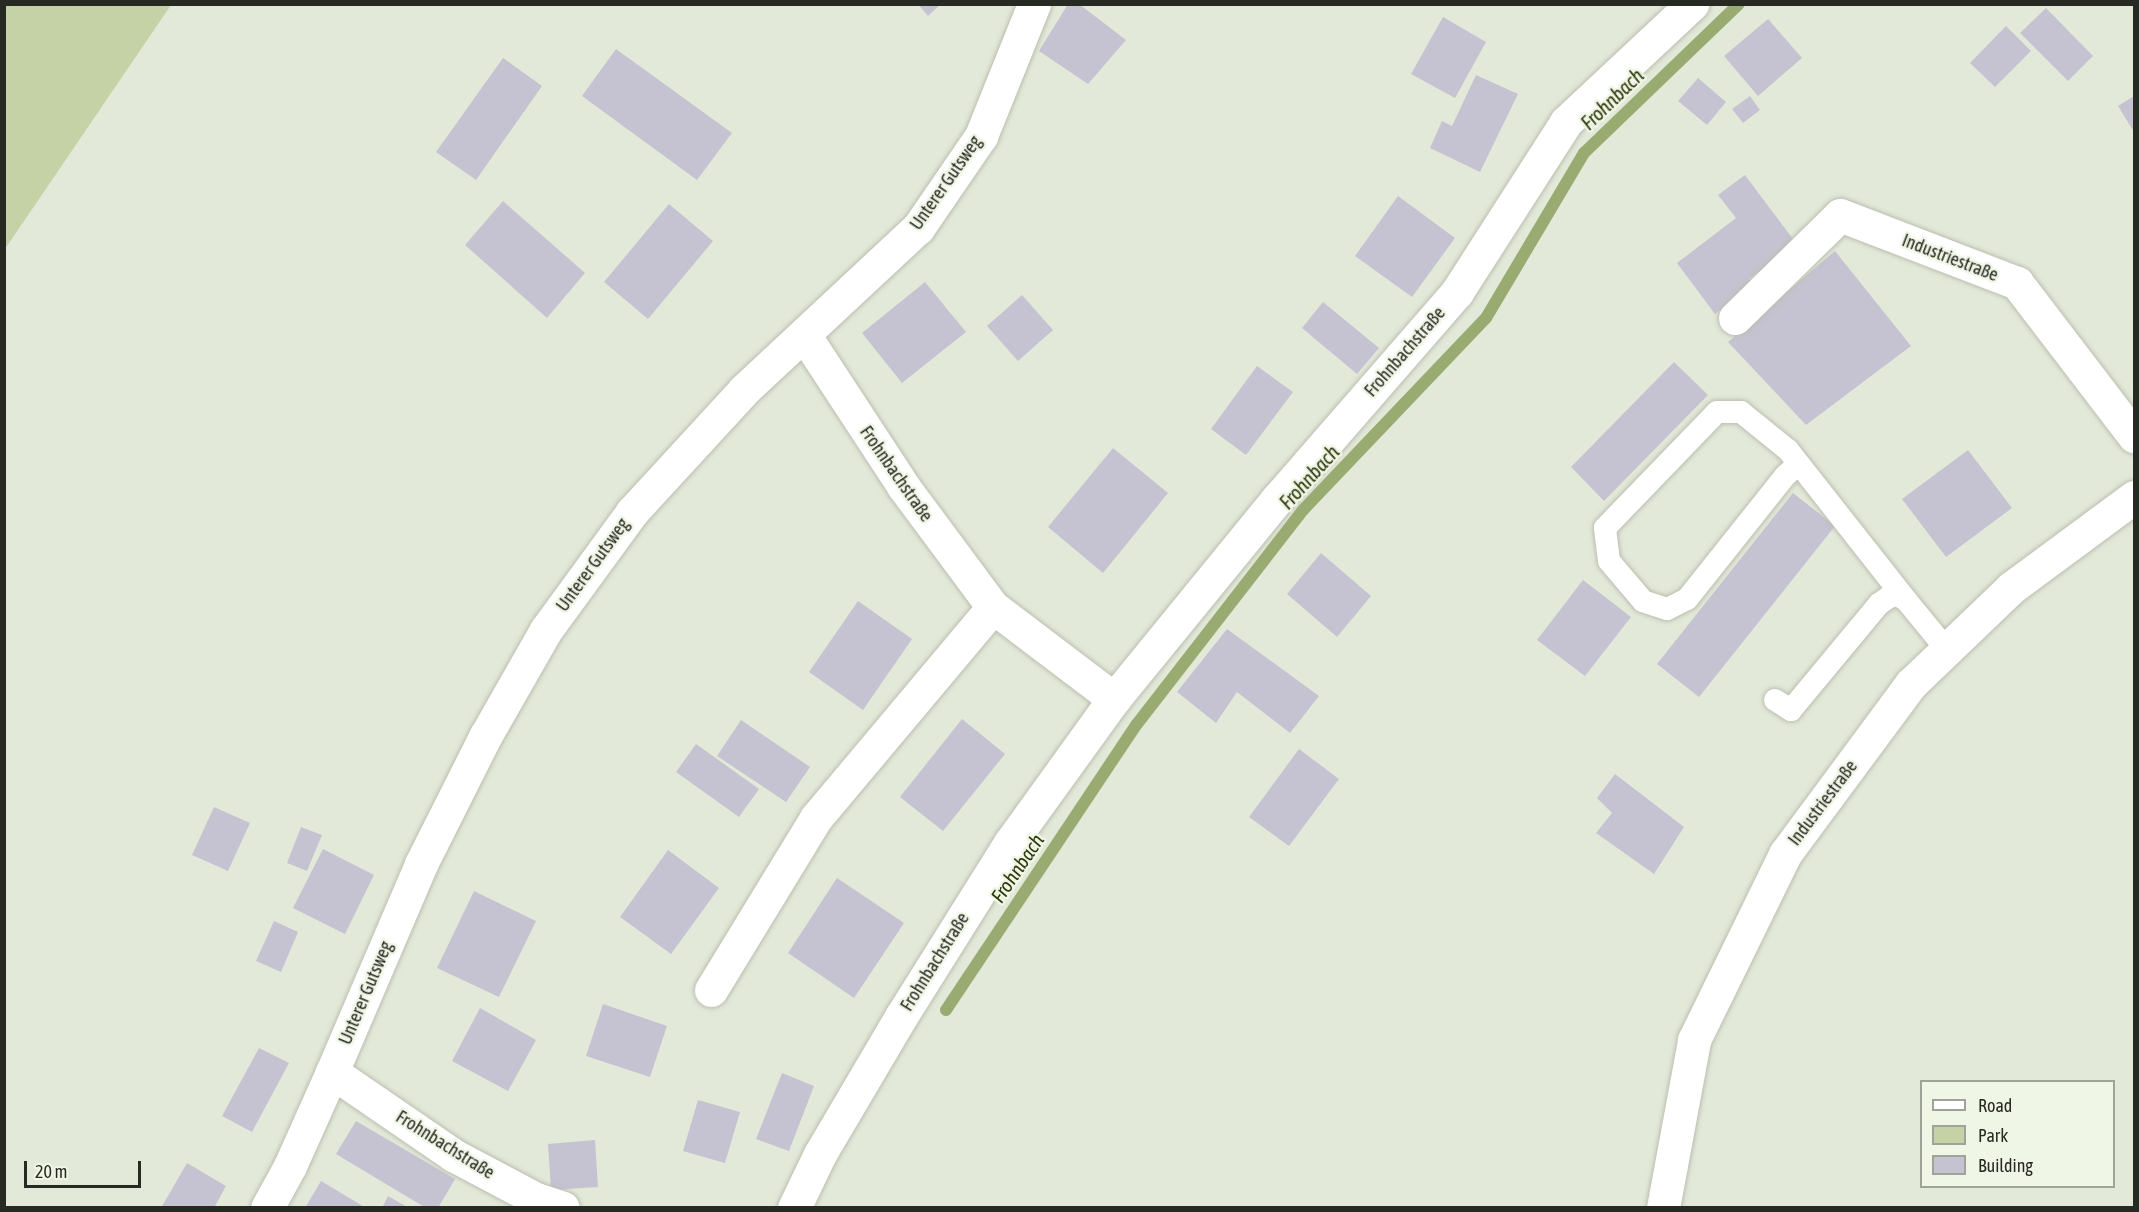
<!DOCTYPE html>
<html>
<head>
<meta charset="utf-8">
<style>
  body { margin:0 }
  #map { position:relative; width:2139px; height:1212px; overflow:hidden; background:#e3e9d9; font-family:"Asap Condensed",sans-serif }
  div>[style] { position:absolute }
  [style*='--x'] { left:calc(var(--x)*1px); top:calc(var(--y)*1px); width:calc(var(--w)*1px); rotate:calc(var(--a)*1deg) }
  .green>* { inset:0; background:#c4d2a6 }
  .stream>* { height:12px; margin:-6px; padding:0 6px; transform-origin:6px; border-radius:6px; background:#99ab71 }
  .building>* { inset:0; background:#c5c3d2 }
  .roads { filter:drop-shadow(0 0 2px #babfb0) drop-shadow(0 0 2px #babfb0) }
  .lane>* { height:22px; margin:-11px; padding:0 11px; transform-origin:11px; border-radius:11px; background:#fff }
  .street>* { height:33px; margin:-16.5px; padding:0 16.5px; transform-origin:16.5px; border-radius:16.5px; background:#fff }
  .secondary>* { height:33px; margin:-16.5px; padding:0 16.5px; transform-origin:16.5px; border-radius:16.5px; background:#fff }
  span { translate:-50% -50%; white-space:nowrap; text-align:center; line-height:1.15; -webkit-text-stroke:5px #f0f6e6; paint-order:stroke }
  .street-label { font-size:18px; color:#272923 }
  .water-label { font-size:20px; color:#2d380b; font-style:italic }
  .frame { position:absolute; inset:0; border:6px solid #272923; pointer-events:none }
  .legend { position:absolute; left:1920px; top:1080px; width:195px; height:108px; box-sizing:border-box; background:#f0f6e6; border:2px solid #a0a498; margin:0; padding:8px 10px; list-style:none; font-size:18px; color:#272923 }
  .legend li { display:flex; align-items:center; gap:12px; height:30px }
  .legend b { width:30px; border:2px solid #a0a498 }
  .scale { position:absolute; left:24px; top:1161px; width:117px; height:27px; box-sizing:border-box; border:3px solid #272923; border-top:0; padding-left:8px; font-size:18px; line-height:21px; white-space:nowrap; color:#272923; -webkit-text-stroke:4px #f0f6e6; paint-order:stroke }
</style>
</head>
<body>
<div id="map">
  <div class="green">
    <div style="clip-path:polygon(5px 4px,171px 5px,5px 249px,4px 5px)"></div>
  </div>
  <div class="stream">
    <div style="--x:946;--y:1010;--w:344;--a:-56.3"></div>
    <div style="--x:1137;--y:724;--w:271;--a:-52.2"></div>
    <div style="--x:1303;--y:510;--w:265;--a:-46.4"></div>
    <div style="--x:1486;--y:318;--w:192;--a:-59.3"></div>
    <div style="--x:1584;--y:153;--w:215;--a:-43.9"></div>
  </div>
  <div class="building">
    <div style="clip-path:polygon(918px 4px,941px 4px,928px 16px)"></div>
    <div style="clip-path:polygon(1068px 4px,1079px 4px,1126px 40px,1088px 84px,1039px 51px)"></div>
    <div style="clip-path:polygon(2046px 8px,2093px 56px,2068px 81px,2020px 33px)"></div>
    <div style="clip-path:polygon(1443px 17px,1486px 42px,1455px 98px,1411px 74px)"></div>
    <div style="clip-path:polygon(1768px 19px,1802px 58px,1758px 96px,1724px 56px)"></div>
    <div style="clip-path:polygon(2006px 26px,2031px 51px,1995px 87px,1970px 63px)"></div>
    <div style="clip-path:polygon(616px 49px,732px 133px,697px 180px,582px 96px)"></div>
    <div style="clip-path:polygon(503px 58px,542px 86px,476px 180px,436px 152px)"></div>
    <div style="clip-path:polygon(1476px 75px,1518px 94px,1480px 172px,1430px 148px,1442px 121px,1452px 126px)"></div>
    <div style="clip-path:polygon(1698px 78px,1726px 102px,1707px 125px,1678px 101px)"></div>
    <div style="clip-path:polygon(1750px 96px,1760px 110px,1743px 123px,1732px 109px)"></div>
    <div style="clip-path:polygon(2134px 96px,2134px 132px,2118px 106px)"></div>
    <div style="clip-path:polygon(1745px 175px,1796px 243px,1749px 279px,1754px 285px,1715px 314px,1677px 263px,1736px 218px,1718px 195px)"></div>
    <div style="clip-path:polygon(1398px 196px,1455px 238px,1412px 297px,1355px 256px)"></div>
    <div style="clip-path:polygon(503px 201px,585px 273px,547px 318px,465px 245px)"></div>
    <div style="clip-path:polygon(669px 204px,713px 241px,648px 319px,604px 282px)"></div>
    <div style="clip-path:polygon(1835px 251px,1911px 346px,1806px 425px,1728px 342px)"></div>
    <div style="clip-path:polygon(925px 282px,966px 332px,902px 383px,862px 333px)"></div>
    <div style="clip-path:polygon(1022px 295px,1053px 330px,1018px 361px,987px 326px)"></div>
    <div style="clip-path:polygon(1323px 302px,1379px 348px,1357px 374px,1302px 328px)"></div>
    <div style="clip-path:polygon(1674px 362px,1708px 395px,1604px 501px,1571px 467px)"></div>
    <div style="clip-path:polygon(1257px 366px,1293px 392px,1246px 455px,1211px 429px)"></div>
    <div style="clip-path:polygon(1113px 448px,1168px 493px,1103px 573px,1048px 527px)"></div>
    <div style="clip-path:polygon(1968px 450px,2012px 508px,1946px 557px,1902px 499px)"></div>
    <div style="clip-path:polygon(1793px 493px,1835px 526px,1699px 697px,1657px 664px)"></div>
    <div style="clip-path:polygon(1321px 553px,1371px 596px,1337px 637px,1287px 594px)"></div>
    <div style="clip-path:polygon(1583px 580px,1631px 617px,1585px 676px,1537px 640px)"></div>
    <div style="clip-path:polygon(858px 601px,912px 639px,863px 710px,809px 672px)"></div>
    <div style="clip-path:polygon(1227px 629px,1319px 696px,1290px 733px,1237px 692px,1216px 723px,1177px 692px)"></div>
    <div style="clip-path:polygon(962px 719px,1005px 754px,943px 831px,900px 797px)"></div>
    <div style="clip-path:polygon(741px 720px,810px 767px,786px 802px,717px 756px)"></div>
    <div style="clip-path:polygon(696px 744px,759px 789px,739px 817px,676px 772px)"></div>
    <div style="clip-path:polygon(1299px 749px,1339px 779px,1289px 846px,1249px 817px)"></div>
    <div style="clip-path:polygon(1615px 774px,1684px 827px,1654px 874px,1596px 833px,1612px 813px,1597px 798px)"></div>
    <div style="clip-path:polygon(214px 807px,250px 823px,228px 871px,192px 855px)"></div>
    <div style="clip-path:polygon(301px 827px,322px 835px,307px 871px,287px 863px)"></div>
    <div style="clip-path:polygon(323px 849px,374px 875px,345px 934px,293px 908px)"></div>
    <div style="clip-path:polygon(668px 850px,719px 888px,671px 954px,620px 917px)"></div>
    <div style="clip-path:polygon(837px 878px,904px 923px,854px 998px,788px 953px)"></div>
    <div style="clip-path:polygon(474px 891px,536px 921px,499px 997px,437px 968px)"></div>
    <div style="clip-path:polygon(274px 921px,298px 932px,281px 972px,256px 961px)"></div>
    <div style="clip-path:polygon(603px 1004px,667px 1026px,650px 1077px,586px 1056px)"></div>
    <div style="clip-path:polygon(480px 1008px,536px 1040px,508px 1091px,452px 1061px)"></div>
    <div style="clip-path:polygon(259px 1048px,289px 1063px,252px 1132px,222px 1116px)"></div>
    <div style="clip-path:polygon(782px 1073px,814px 1086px,789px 1151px,756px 1139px)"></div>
    <div style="clip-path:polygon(698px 1100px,740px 1112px,725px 1163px,683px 1151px)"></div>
    <div style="clip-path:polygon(356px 1121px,455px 1179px,438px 1208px,426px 1208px,336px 1154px)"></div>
    <div style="clip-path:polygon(595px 1140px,598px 1187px,551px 1190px,548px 1144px)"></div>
    <div style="clip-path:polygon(187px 1163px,226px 1186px,214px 1208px,161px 1208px)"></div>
    <div style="clip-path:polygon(321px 1181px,366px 1208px,305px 1208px)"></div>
    <div style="clip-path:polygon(388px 1196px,409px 1208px,382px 1208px)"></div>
  </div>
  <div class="roads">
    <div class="lane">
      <div style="--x:1798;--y:464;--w:18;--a:137"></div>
      <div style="--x:1785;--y:476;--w:157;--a:128.5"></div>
      <div style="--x:1687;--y:599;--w:22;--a:153"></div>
      <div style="--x:1667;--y:609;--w:25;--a:-162"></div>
      <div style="--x:1643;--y:601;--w:52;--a:-130.4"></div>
      <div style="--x:1609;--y:561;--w:33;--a:-97"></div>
      <div style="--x:1605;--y:528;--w:161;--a:-46"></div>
      <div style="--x:1717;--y:412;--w:24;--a:0"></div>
      <div style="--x:1741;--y:412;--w:60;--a:39"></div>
      <div style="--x:1788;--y:450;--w:191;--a:51.8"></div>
      <div style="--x:1775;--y:700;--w:19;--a:32"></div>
      <div style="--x:1791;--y:710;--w:138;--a:-50.3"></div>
      <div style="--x:1879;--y:604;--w:12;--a:-35"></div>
      <div style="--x:1889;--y:597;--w:8;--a:-14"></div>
      <div style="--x:1897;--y:595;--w:10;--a:29"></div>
      <div style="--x:1906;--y:600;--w:65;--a:50.6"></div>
    </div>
    <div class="street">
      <div style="--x:1735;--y:318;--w:147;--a:-44.4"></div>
      <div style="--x:1840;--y:215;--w:190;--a:21"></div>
      <div style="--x:2017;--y:283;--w:193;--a:52.6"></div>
      <div style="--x:805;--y:336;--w:179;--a:56.8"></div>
      <div style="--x:903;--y:486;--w:151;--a:53.4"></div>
      <div style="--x:993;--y:607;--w:152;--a:37.2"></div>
      <div style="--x:711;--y:990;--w:202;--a:-58.6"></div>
      <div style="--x:816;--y:818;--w:275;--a:-50"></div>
      <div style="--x:332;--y:1072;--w:147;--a:34.4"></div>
      <div style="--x:453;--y:1155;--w:94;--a:27.9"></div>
      <div style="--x:536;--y:1199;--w:28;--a:18"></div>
      <div style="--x:267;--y:1208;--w:48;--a:-61.3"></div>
      <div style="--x:290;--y:1166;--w:103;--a:-65.9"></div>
      <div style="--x:332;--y:1072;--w:226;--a:-66.8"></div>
      <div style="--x:421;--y:864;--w:144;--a:-63.3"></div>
      <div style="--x:486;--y:735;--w:121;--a:-60.3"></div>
      <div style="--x:546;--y:630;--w:146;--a:-53.9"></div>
      <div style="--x:632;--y:512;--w:166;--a:-47.4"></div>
      <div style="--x:744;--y:390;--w:238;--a:-43"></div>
      <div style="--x:918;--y:228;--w:112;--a:-55.6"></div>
      <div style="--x:981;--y:136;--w:142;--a:-68.1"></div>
      <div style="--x:1663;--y:1208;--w:171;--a:-79.5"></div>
      <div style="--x:1694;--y:1040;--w:207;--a:-63.9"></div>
      <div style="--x:1785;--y:854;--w:212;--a:-53.5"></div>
      <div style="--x:1911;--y:684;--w:139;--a:-43.8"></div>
      <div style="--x:2011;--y:588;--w:153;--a:-36.5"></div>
    </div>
    <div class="secondary">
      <div style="--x:794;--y:1208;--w:60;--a:-64.3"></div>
      <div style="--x:820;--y:1154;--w:161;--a:-59.5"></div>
      <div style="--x:902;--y:1015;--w:203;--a:-57.9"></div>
      <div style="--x:1010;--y:843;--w:178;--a:-54.2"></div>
      <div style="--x:1114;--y:699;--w:259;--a:-50.8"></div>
      <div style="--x:1278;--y:498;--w:273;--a:-49"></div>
      <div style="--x:1457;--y:292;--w:202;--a:-57.3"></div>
      <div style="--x:1566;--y:122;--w:173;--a:-43.1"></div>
    </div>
  </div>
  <div class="street-label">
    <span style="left:946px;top:183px;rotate:-55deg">Unterer Gutsweg</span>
    <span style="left:1950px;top:258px;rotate:21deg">Industriestraße</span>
    <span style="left:1405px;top:352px;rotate:-49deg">Frohnbachstraße</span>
    <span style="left:896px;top:474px;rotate:55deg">Frohnbachstraße</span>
    <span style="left:593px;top:565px;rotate:-54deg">Unterer Gutsweg</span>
    <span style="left:1823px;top:803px;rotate:-53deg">Industriestraße</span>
    <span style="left:935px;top:962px;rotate:-58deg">Frohnbachstraße</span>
    <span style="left:366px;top:993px;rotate:-67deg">Unterer Gutsweg</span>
    <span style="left:445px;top:1145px;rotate:32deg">Frohnbachstraße</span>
  </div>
  <div class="water-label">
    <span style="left:1612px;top:99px;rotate:-44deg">Frohnbach</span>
    <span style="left:1309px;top:477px;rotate:-48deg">Frohnbach</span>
    <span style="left:1017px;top:868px;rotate:-56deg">Frohnbach</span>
  </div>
  <div class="frame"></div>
  <ul class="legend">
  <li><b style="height:8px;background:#fff"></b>Road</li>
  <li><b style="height:16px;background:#c4d2a6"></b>Park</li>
  <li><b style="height:16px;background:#c5c3d2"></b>Building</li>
  </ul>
  <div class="scale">20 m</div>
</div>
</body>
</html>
